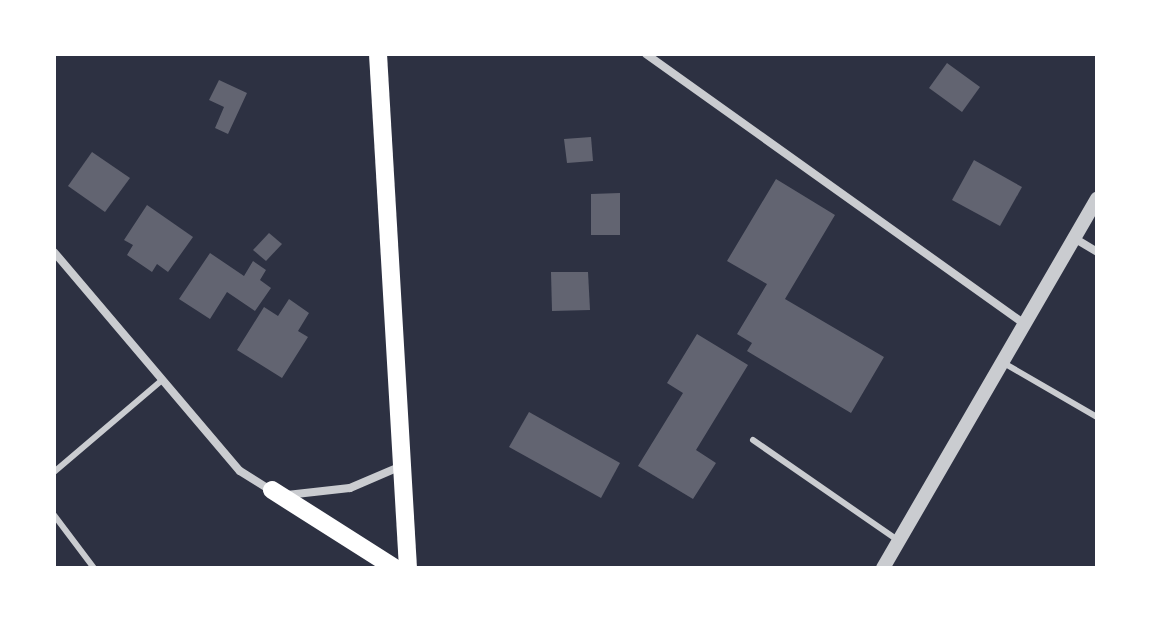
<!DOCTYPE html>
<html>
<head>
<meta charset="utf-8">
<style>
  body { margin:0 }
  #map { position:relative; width:1151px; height:622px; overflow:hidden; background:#2d3142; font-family:Helvetica,sans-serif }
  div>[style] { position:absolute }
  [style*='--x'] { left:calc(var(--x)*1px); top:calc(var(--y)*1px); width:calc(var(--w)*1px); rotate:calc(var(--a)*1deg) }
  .building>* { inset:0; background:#626471 }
  .service>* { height:6px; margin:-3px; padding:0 3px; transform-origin:3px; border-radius:3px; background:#caccd0 }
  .minor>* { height:8px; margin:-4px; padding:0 4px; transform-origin:4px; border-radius:4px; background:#caccd0 }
  .tertiary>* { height:14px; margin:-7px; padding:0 7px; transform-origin:7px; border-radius:7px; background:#caccd0 }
  .primary>* { height:18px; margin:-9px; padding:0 9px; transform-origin:9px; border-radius:9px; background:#fff }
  span { translate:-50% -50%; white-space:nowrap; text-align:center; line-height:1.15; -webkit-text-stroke:7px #fff; paint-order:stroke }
  .frame { position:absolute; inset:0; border:56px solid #fff; pointer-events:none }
</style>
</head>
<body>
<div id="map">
  <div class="building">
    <div style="clip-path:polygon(947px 63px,980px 87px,962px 112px,929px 88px)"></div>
    <div style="clip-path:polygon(219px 80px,247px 93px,228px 134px,215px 128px,224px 107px,209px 100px)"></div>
    <div style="clip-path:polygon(591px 137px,593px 161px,567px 163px,564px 139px)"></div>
    <div style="clip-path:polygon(92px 152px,130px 178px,105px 212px,68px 186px)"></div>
    <div style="clip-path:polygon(974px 160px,1022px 187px,1000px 226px,952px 200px)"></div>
    <div style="clip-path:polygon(776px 179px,835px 215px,785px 299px,884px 357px,851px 413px,747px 351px,752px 343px,737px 334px,767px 284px,727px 261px)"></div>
    <div style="clip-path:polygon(620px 193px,620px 235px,591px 235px,591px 194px)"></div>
    <div style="clip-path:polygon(147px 205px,193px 237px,168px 272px,157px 264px,152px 272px,127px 255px,133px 245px,124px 240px)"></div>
    <div style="clip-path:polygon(269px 233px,282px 244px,266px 261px,253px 250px)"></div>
    <div style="clip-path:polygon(210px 253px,244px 276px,253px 261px,266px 270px,260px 280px,271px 288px,255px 311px,227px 292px,210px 319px,179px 299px)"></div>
    <div style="clip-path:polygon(551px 272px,588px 272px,590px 310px,552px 311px)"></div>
    <div style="clip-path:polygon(289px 299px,309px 313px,298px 331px,308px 337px,282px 378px,237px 350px,264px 307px,278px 316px)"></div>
    <div style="clip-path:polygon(697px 334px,748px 365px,696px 450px,716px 463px,693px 499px,638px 466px,683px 393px,667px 383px)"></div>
    <div style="clip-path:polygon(529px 412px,620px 463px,601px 498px,509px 447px)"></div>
  </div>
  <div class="service">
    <div style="--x:1002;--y:362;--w:110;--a:30.1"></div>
    <div style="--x:753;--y:440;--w:178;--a:34.7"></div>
    <div style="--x:54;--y:472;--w:142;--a:-40.4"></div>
    <div style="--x:54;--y:515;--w:66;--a:53"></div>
  </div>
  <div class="minor">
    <div style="--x:646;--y:54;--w:465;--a:35.5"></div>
    <div style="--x:1074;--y:238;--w:27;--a:31"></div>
    <div style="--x:54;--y:252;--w:287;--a:49.7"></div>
    <div style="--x:240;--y:471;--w:36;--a:32"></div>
    <div style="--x:287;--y:495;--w:63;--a:-6.3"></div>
    <div style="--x:350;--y:488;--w:53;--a:-23.2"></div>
  </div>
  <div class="tertiary">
    <div style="--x:883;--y:568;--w:427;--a:-59.9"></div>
  </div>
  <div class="primary">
    <div style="--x:378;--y:54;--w:515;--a:86.66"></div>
    <div style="--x:272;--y:490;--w:146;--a:32.4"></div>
  </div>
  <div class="frame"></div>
</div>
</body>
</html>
